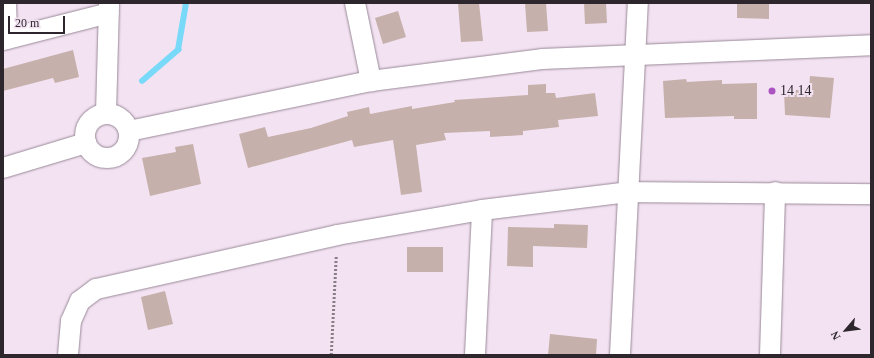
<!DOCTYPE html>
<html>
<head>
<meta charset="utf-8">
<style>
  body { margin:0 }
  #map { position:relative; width:874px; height:358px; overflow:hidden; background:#f3e2f2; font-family:Georgia,serif }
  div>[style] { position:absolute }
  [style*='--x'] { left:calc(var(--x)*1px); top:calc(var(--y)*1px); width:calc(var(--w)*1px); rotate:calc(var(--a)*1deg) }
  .stream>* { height:5.5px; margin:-2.75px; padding:0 2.75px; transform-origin:2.75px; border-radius:2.75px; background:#78d9f8 }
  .building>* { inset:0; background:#c6b0ab }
  .path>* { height:2.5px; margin-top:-1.25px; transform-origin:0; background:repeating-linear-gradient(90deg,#887d87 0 2px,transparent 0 4px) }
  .roads { filter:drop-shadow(0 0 1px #998a98) drop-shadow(0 0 1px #998a98) }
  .minor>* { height:20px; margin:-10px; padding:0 10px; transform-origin:10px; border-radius:10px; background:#fff }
  .minor>.ring { margin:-10px; padding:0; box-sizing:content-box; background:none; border:20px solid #fff; border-radius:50% }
  .dots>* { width:11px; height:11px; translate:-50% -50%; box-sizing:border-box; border:2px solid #f3e2f2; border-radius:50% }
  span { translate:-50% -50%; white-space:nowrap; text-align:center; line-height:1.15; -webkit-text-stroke:4px #f3e2f2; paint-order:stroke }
  .poi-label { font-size:14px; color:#2d272d }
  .left { translate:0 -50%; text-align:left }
  .frame { position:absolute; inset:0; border:4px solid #2d272d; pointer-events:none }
  .north { position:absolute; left:826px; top:310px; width:40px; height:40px; -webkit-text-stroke:3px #f3e2f2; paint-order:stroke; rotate:242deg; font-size:11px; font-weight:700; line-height:16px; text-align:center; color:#2d272d }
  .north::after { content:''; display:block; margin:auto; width:14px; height:18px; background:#2d272d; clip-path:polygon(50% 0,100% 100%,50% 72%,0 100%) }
  .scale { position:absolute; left:8px; top:16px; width:57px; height:18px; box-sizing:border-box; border:2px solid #2d272d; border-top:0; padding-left:5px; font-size:12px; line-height:14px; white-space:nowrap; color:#2d272d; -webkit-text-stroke:3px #f3e2f2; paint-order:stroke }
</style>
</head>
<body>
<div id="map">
  <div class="stream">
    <div style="--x:142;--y:81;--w:48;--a:-40.7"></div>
    <div style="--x:178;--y:50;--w:48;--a:-80.3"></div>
  </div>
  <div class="building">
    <div style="clip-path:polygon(458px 3px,479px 3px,483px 41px,461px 42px)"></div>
    <div style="clip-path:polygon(525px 3px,546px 3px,548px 31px,527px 32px)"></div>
    <div style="clip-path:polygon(584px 3px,606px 3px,607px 23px,585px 24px)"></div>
    <div style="clip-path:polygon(737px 3px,769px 3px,769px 19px,737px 18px)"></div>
    <div style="clip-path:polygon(398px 11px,406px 37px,383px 44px,375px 18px)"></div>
    <div style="clip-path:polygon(73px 50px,79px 77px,55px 83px,53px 78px,3px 91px,3px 69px)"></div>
    <div style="clip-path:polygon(810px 76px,834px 78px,830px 118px,785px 115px,784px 91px,809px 89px)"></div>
    <div style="clip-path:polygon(686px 79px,687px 82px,722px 80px,722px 84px,757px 83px,757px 119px,734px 119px,734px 116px,665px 118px,663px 81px)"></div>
    <div style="clip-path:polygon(546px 84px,546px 93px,555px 93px,556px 98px,595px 93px,598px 116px,558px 120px,559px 127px,523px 131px,523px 135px,490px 137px,490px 131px,444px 133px,446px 140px,416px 145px,422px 192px,401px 195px,393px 140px,354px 147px,352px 140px,248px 168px,239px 134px,265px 127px,268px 137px,311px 128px,348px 116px,347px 112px,369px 107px,370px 114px,412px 106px,412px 109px,455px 102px,454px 100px,528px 95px,528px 85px)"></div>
    <div style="clip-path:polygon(193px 144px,201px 184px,150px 196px,142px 158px,176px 152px,175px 147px)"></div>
    <div style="clip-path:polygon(554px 224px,588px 225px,587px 248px,533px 246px,533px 267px,507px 266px,508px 227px,554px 228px)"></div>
    <div style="clip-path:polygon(407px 247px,443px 247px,443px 272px,407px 272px)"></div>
    <div style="clip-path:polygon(165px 291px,173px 324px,148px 330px,141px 297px)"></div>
    <div style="clip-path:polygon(550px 334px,597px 339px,596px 355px,548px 355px)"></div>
  </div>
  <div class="path">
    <div style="--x:331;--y:355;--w:99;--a:-87.1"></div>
  </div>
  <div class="roads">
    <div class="minor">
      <div style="--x:6;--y:3;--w:36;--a:88"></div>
      <div style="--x:355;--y:3;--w:80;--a:78.4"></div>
      <div style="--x:3;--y:40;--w:109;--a:-14.3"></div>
      <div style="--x:106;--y:113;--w:110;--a:-88.4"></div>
      <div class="ring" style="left:85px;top:114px;width:24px;height:24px"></div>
      <div style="--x:129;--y:131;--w:247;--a:-11.7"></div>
      <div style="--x:371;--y:81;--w:172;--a:-7.3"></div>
      <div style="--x:542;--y:59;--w:329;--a:-2.4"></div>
      <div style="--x:3;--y:168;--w:87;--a:-16.8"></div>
      <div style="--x:68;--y:355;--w:34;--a:-85"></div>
      <div style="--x:71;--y:321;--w:22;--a:-66"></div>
      <div style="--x:80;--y:301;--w:20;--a:-37"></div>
      <div style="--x:96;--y:289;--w:247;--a:-12.6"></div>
      <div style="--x:337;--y:235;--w:147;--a:-9.8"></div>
      <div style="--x:482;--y:210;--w:147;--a:-7"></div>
      <div style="--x:628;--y:192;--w:243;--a:0.5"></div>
      <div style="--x:475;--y:355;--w:145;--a:-87.2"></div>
      <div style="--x:620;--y:355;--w:352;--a:-87.1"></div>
      <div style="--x:770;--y:355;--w:163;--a:-88.2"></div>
    </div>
  </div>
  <div class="dots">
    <div style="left:772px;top:91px;background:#ab53c1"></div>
  </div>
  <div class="poi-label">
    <span class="left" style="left:780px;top:91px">14 14</span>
  </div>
  <div class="frame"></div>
  <div class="north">N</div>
  <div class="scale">20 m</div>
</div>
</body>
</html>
